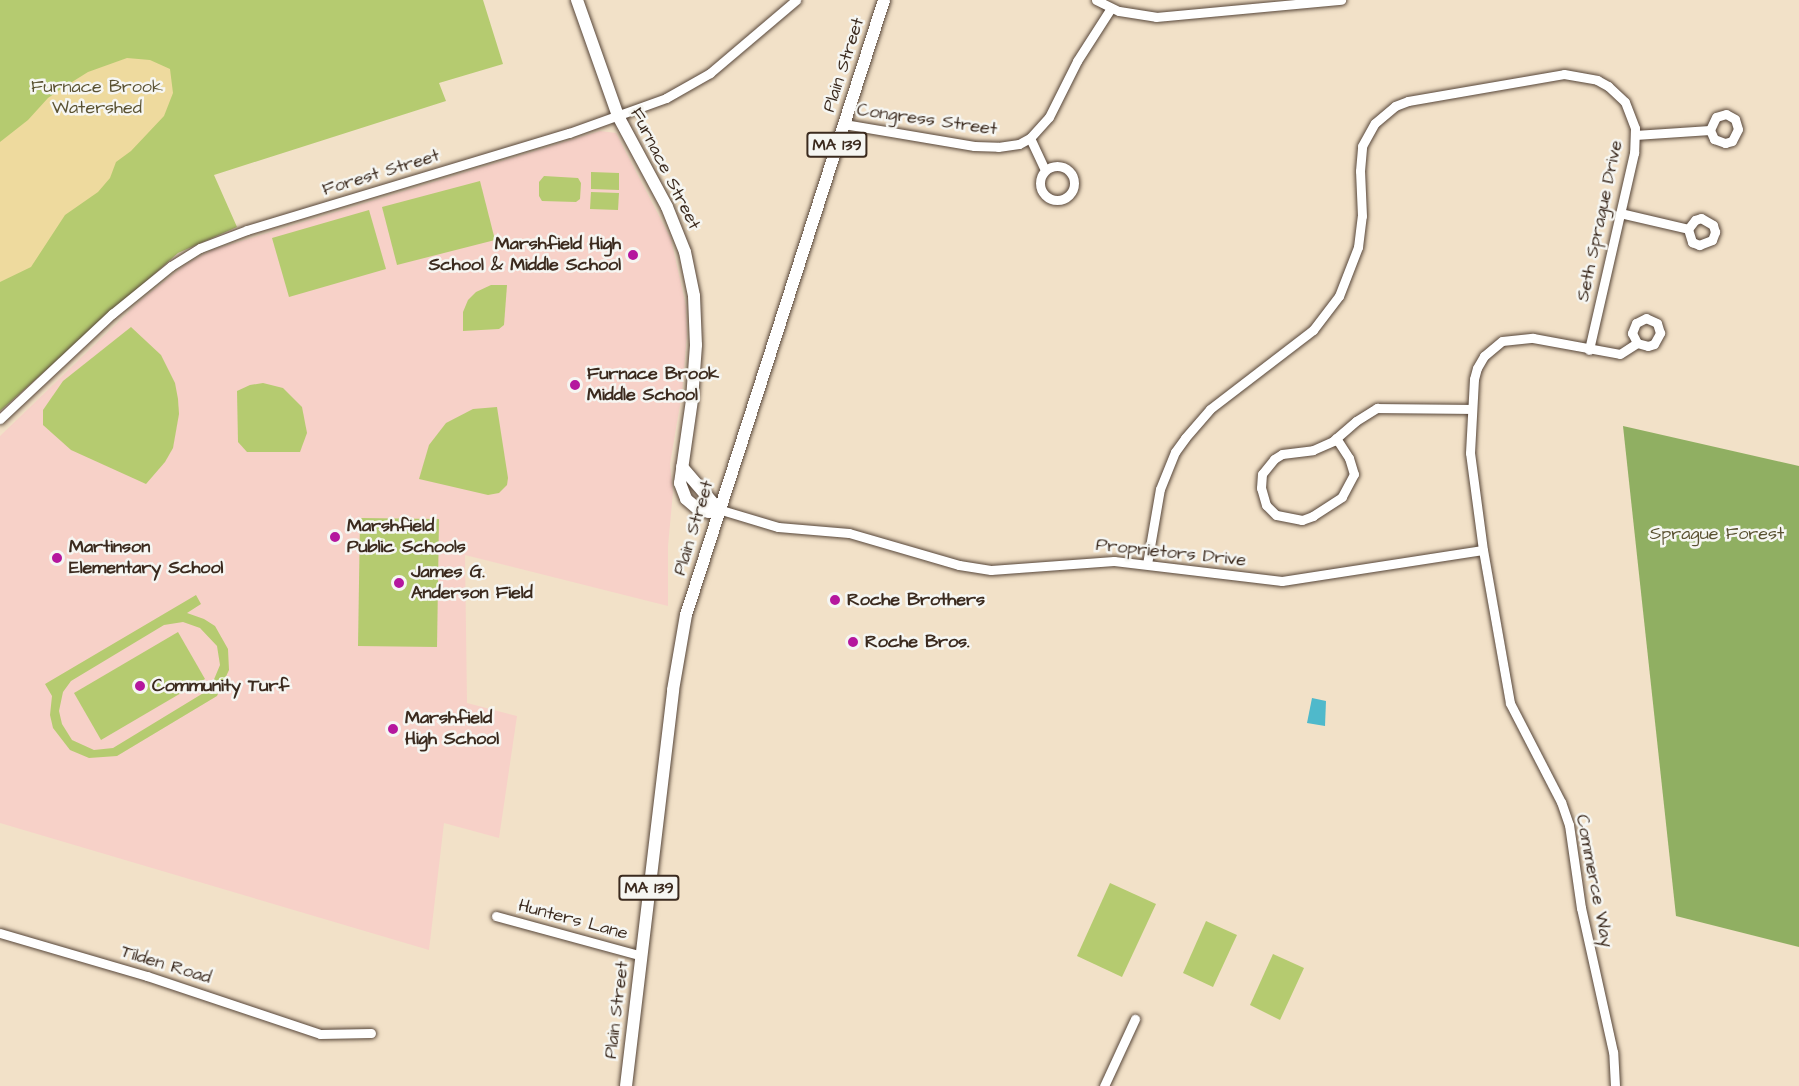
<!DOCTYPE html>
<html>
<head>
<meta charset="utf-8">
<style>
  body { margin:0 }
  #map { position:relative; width:1799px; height:1086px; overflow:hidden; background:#f2e1c8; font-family:"Architects Daughter",sans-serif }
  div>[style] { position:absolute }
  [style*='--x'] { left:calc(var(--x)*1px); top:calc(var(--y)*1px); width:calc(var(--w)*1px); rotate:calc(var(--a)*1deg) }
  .built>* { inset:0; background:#f7d1c8 }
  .green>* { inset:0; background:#b5cb70 }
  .forest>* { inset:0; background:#90af62 }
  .sand>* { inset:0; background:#eeda9e }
  .water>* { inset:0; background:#4fb9cb }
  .roads { filter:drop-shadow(0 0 2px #564538) drop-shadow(0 0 2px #564538) }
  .minor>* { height:9px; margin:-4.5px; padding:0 4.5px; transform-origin:4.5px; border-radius:4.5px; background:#fff }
  .minor>.ring { margin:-4.5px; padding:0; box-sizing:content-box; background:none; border:9px solid #fff; border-radius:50% }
  .major>* { height:12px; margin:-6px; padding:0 6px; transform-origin:6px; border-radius:6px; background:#fff }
  .dots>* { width:16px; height:16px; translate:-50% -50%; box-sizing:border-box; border:3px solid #f6f6f2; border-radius:50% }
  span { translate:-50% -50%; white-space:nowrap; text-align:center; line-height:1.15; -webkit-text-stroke:5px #f6f6f2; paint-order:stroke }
  .shield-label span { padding:2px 4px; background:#f6f6f2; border:2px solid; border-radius:4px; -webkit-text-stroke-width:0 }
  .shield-label { font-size:16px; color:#3b2a1e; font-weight:700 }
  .street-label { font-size:18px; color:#3b2a1e }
  .park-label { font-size:18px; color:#5a5232 }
  .poi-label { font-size:18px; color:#3b2a1e; font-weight:700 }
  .right { translate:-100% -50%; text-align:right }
  .left { translate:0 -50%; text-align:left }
</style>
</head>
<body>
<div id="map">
  <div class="built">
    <div style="clip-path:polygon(600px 131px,616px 133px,671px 239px,686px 306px,687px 335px,682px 393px,670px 464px,673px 492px,668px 546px,668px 606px,465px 555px,467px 703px,517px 716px,499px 838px,444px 823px,429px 950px,0 823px,0 436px,141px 300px,186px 264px,212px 250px)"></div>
  </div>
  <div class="green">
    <div style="clip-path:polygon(0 0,483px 0,503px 64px,439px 83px,446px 101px,214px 175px,237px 227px,178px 253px,0 411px)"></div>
    <div style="clip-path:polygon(591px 172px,619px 173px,619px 190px,591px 189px)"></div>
    <div style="clip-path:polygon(544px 176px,578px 178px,581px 183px,580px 199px,576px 202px,542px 201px,539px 196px,539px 182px)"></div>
    <div style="clip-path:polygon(480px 181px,495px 240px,397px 265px,382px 207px)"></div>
    <div style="clip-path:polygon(591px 192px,619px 193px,618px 210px,590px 209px)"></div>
    <div style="clip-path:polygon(369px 210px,386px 269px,289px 297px,272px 238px)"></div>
    <div style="clip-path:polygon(491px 285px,507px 285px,504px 325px,499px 329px,463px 331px,463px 312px,468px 300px,476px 292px)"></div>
    <div style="clip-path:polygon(131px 327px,161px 355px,175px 383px,178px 399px,179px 414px,173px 448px,165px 462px,146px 484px,71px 450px,43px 425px,43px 410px,63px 381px)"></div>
    <div style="clip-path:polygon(263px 383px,283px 388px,302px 407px,307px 433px,300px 452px,247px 452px,238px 442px,237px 391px,250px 385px)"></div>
    <div style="clip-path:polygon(497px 407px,508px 478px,507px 485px,499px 493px,488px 495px,419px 479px,429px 445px,446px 423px,473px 409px)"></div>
    <div style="clip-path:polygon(360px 518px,439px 519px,437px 647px,358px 646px)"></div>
    <div style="clip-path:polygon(evenodd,196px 595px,201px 604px,187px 613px,204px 619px,215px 626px,228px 649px,229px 670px,217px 696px,117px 756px,89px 758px,70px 750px,53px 728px,50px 715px,52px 696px,45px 684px,196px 595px,183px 622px,200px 628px,217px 646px,220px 665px,210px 689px,113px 748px,94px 750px,72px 740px,62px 724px,59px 711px,63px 692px,71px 681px,164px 625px,183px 622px)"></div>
    <div style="clip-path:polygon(178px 632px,205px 679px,101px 740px,74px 693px)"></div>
    <div style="clip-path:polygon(1110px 883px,1156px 904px,1122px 977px,1077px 956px)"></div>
    <div style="clip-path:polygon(1206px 921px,1237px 935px,1213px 987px,1183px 973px)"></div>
    <div style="clip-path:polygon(1273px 954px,1304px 968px,1280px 1020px,1250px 1005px)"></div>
  </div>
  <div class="forest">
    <div style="clip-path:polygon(1623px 426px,1799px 466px,1799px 947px,1676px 916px)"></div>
  </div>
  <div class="sand">
    <div style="clip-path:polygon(127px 58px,150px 60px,170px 69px,173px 93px,164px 116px,131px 151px,116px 162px,110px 178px,98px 192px,65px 215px,31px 267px,0 282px,0 142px,28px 120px,48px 98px,64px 87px,88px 72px)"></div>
  </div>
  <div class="water">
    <div style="clip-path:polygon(1312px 698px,1326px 701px,1325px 726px,1307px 723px)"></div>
  </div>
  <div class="roads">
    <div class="minor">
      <div style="--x:1096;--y:0;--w:25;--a:26"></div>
      <div style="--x:1119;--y:11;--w:37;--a:9"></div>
      <div style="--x:1156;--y:17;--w:186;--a:-5.3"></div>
      <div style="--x:844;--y:124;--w:132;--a:9.6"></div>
      <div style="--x:974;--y:146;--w:24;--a:2"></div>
      <div style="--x:998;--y:147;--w:21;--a:-8"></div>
      <div style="--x:1019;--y:144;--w:13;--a:-29"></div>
      <div style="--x:1030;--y:138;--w:28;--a:-48"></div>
      <div style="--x:1049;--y:117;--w:63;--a:-63.4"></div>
      <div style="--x:1077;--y:61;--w:63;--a:-57.3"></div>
      <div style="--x:1635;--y:135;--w:75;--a:-3.8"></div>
      <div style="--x:1710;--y:130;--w:10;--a:66"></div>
      <div style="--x:1714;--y:139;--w:12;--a:20"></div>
      <div style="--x:1725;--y:143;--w:7;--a:-16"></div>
      <div style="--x:1732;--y:141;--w:13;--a:-63"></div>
      <div style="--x:1738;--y:129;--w:10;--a:-107"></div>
      <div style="--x:1735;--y:119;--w:10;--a:-151"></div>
      <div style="--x:1726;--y:114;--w:10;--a:163"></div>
      <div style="--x:1716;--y:117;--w:14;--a:115"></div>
      <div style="--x:1030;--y:138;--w:35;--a:65"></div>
      <div class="ring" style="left:1040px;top:166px;width:25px;height:25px"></div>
      <div style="--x:1620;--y:213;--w:70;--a:13.2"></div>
      <div style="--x:1688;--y:229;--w:14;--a:73"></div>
      <div style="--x:1692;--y:242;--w:8;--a:23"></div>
      <div style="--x:1699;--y:245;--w:14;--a:-21"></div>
      <div style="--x:1712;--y:240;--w:9;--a:-69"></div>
      <div style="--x:1715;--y:232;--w:7;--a:-106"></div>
      <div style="--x:1713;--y:225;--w:14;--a:-150"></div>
      <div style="--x:1701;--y:218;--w:6;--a:162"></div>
      <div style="--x:1695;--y:220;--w:11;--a:128"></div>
      <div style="--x:0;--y:419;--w:154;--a:-43.2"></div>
      <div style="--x:112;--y:314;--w:76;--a:-39.1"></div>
      <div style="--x:171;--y:266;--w:34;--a:-32"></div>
      <div style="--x:200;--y:248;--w:50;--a:-21"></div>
      <div style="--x:247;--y:230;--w:336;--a:-16.8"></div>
      <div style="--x:569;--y:133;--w:103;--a:-19.8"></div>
      <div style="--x:666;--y:98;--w:51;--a:-29.6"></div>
      <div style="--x:710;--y:73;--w:113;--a:-40.3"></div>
      <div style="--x:1336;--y:438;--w:24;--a:57"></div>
      <div style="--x:1349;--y:458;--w:17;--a:73"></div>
      <div style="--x:1354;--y:474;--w:26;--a:118"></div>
      <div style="--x:1342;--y:497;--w:35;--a:147"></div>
      <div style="--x:1313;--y:516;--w:12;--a:160"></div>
      <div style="--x:1302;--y:520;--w:26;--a:-169"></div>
      <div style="--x:1276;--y:515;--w:14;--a:-135"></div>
      <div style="--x:1266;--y:505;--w:18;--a:-106"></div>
      <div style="--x:1261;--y:488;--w:14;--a:-86"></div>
      <div style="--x:1262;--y:474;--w:19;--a:-51"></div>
      <div style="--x:1274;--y:459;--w:9;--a:-32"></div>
      <div style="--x:1282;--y:454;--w:31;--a:-7"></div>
      <div style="--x:1313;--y:450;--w:22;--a:-24"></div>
      <div style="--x:1333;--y:441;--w:30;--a:-41"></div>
      <div style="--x:1356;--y:421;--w:25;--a:-32"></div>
      <div style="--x:1377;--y:408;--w:95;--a:0.6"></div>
      <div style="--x:718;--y:509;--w:63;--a:16.7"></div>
      <div style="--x:778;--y:527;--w:71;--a:4.8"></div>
      <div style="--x:849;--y:533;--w:115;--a:16.2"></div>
      <div style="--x:959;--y:565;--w:32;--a:9"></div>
      <div style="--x:991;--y:570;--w:123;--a:-4.2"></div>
      <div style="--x:1114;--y:561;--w:169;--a:6.8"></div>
      <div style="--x:1282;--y:581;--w:203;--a:-8.8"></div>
      <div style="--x:1147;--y:564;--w:76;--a:-80.2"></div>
      <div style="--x:1160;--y:489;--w:40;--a:-68"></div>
      <div style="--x:1175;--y:452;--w:17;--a:-54"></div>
      <div style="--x:1185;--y:438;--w:38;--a:-49"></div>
      <div style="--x:1210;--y:409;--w:130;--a:-37.5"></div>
      <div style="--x:1313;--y:330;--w:43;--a:-52.6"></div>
      <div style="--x:1339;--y:296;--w:53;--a:-68.8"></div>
      <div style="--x:1358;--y:247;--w:31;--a:-83"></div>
      <div style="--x:1362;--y:216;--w:45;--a:-92.5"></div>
      <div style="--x:1360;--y:171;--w:25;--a:-85"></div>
      <div style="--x:1362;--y:146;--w:26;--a:-61"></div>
      <div style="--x:1375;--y:123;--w:26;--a:-40"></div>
      <div style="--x:1395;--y:106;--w:14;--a:-21"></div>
      <div style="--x:1408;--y:101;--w:158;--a:-9.8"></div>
      <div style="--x:1564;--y:74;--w:34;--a:10"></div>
      <div style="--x:1597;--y:80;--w:13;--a:29"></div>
      <div style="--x:1608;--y:86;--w:23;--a:43"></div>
      <div style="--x:1625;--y:102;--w:28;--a:69"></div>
      <div style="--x:1635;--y:128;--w:25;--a:92"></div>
      <div style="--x:1634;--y:153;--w:202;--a:102.9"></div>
      <div style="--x:496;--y:916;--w:151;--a:15.3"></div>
      <div style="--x:0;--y:933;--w:153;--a:16.3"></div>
      <div style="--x:147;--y:976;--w:182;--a:18.5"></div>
      <div style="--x:320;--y:1034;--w:51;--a:-1.1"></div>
      <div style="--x:1104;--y:1086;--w:74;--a:-65.2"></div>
      <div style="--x:1615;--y:1086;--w:34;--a:-93"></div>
      <div style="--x:1613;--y:1052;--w:148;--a:-102.5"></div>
      <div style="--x:1581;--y:908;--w:84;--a:-98.2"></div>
      <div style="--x:1569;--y:825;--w:24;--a:-109"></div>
      <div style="--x:1561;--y:802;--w:111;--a:-117.3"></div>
      <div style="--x:1510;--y:703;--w:155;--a:-100"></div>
      <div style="--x:1483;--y:550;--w:98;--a:-97.6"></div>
      <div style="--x:1470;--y:453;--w:74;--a:-86.9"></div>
      <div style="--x:1474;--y:379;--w:11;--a:-75"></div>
      <div style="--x:1477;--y:368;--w:14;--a:-60"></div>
      <div style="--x:1484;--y:356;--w:23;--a:-40"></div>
      <div style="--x:1502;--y:341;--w:31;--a:-6"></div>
      <div style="--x:1533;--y:338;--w:88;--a:10.4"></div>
      <div style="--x:1620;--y:354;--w:20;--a:-33"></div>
      <div style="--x:1637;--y:343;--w:11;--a:15"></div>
      <div style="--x:1648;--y:346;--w:6;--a:-18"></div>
      <div style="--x:1654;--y:344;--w:13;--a:-61"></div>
      <div style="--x:1660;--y:333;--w:10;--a:-107"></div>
      <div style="--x:1657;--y:323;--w:12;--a:-156"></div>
      <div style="--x:1646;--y:318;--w:11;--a:153"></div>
      <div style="--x:1636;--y:323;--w:11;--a:112"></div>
      <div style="--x:1632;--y:333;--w:11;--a:63"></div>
    </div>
    <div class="major">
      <div style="--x:577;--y:0;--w:123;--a:70.5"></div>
      <div style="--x:618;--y:116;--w:103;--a:61.7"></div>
      <div style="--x:667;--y:207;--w:48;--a:68.2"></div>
      <div style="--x:685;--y:252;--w:45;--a:78.4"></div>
      <div style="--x:694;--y:296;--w:49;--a:87.7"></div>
      <div style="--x:696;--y:345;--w:55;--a:94.2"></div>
      <div style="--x:692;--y:400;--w:84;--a:98.2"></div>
      <div style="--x:680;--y:483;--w:17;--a:69"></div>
      <div style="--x:686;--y:499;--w:16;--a:40"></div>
      <div style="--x:698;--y:509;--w:11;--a:15"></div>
      <div style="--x:709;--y:512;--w:9;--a:-18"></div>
      <div style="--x:682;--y:467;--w:55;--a:49.4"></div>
      <div style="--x:626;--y:1086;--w:399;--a:-83.2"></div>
      <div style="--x:673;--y:690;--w:76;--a:-80.2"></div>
      <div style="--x:686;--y:615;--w:646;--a:-72.15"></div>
    </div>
  </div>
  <div class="dots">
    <div style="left:633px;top:255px;background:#b5179e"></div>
    <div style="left:575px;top:385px;background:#b5179e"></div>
    <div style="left:335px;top:537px;background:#b5179e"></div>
    <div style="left:57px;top:558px;background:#b5179e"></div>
    <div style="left:399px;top:583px;background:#b5179e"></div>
    <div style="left:835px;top:600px;background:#b5179e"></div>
    <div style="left:853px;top:642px;background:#b5179e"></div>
    <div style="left:140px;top:686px;background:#b5179e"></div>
    <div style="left:393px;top:729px;background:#b5179e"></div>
  </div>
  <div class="shield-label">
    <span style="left:837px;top:145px">MA 139</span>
    <span style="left:649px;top:888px">MA 139</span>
  </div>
  <div class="street-label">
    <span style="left:844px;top:65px;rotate:-72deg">Plain Street</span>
    <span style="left:927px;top:120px;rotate:8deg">Congress Street</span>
    <span style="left:665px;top:169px;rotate:63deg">Furnace Street</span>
    <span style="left:381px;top:173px;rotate:-17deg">Forest Street</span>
    <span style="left:1600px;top:221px;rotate:-78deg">Seth Sprague Drive</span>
    <span style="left:694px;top:528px;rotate:-73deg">Plain Street</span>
    <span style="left:1171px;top:553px;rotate:6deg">Proprietors Drive</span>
    <span style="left:1594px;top:881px;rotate:79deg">Commerce Way</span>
    <span style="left:573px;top:920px;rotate:15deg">Hunters Lane</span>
    <span style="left:166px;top:965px;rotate:17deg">Tilden Road</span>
    <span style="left:617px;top:1010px;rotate:-83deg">Plain Street</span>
  </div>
  <div class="park-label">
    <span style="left:97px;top:98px">Furnace Brook<br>Watershed</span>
    <span style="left:1717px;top:534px">Sprague Forest</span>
  </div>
  <div class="poi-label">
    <span class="right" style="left:621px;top:255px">Marshfield High<br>School &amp; Middle School</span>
    <span class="left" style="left:587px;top:385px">Furnace Brook<br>Middle School</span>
    <span class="left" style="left:347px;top:537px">Marshfield<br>Public Schools</span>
    <span class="left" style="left:69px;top:558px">Martinson<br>Elementary School</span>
    <span class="left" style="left:411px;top:583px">James G.<br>Anderson Field</span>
    <span class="left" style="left:847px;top:600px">Roche Brothers</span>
    <span class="left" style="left:865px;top:642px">Roche Bros.</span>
    <span class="left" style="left:152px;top:686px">Community Turf</span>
    <span class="left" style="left:405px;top:729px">Marshfield<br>High School</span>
  </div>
</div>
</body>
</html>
